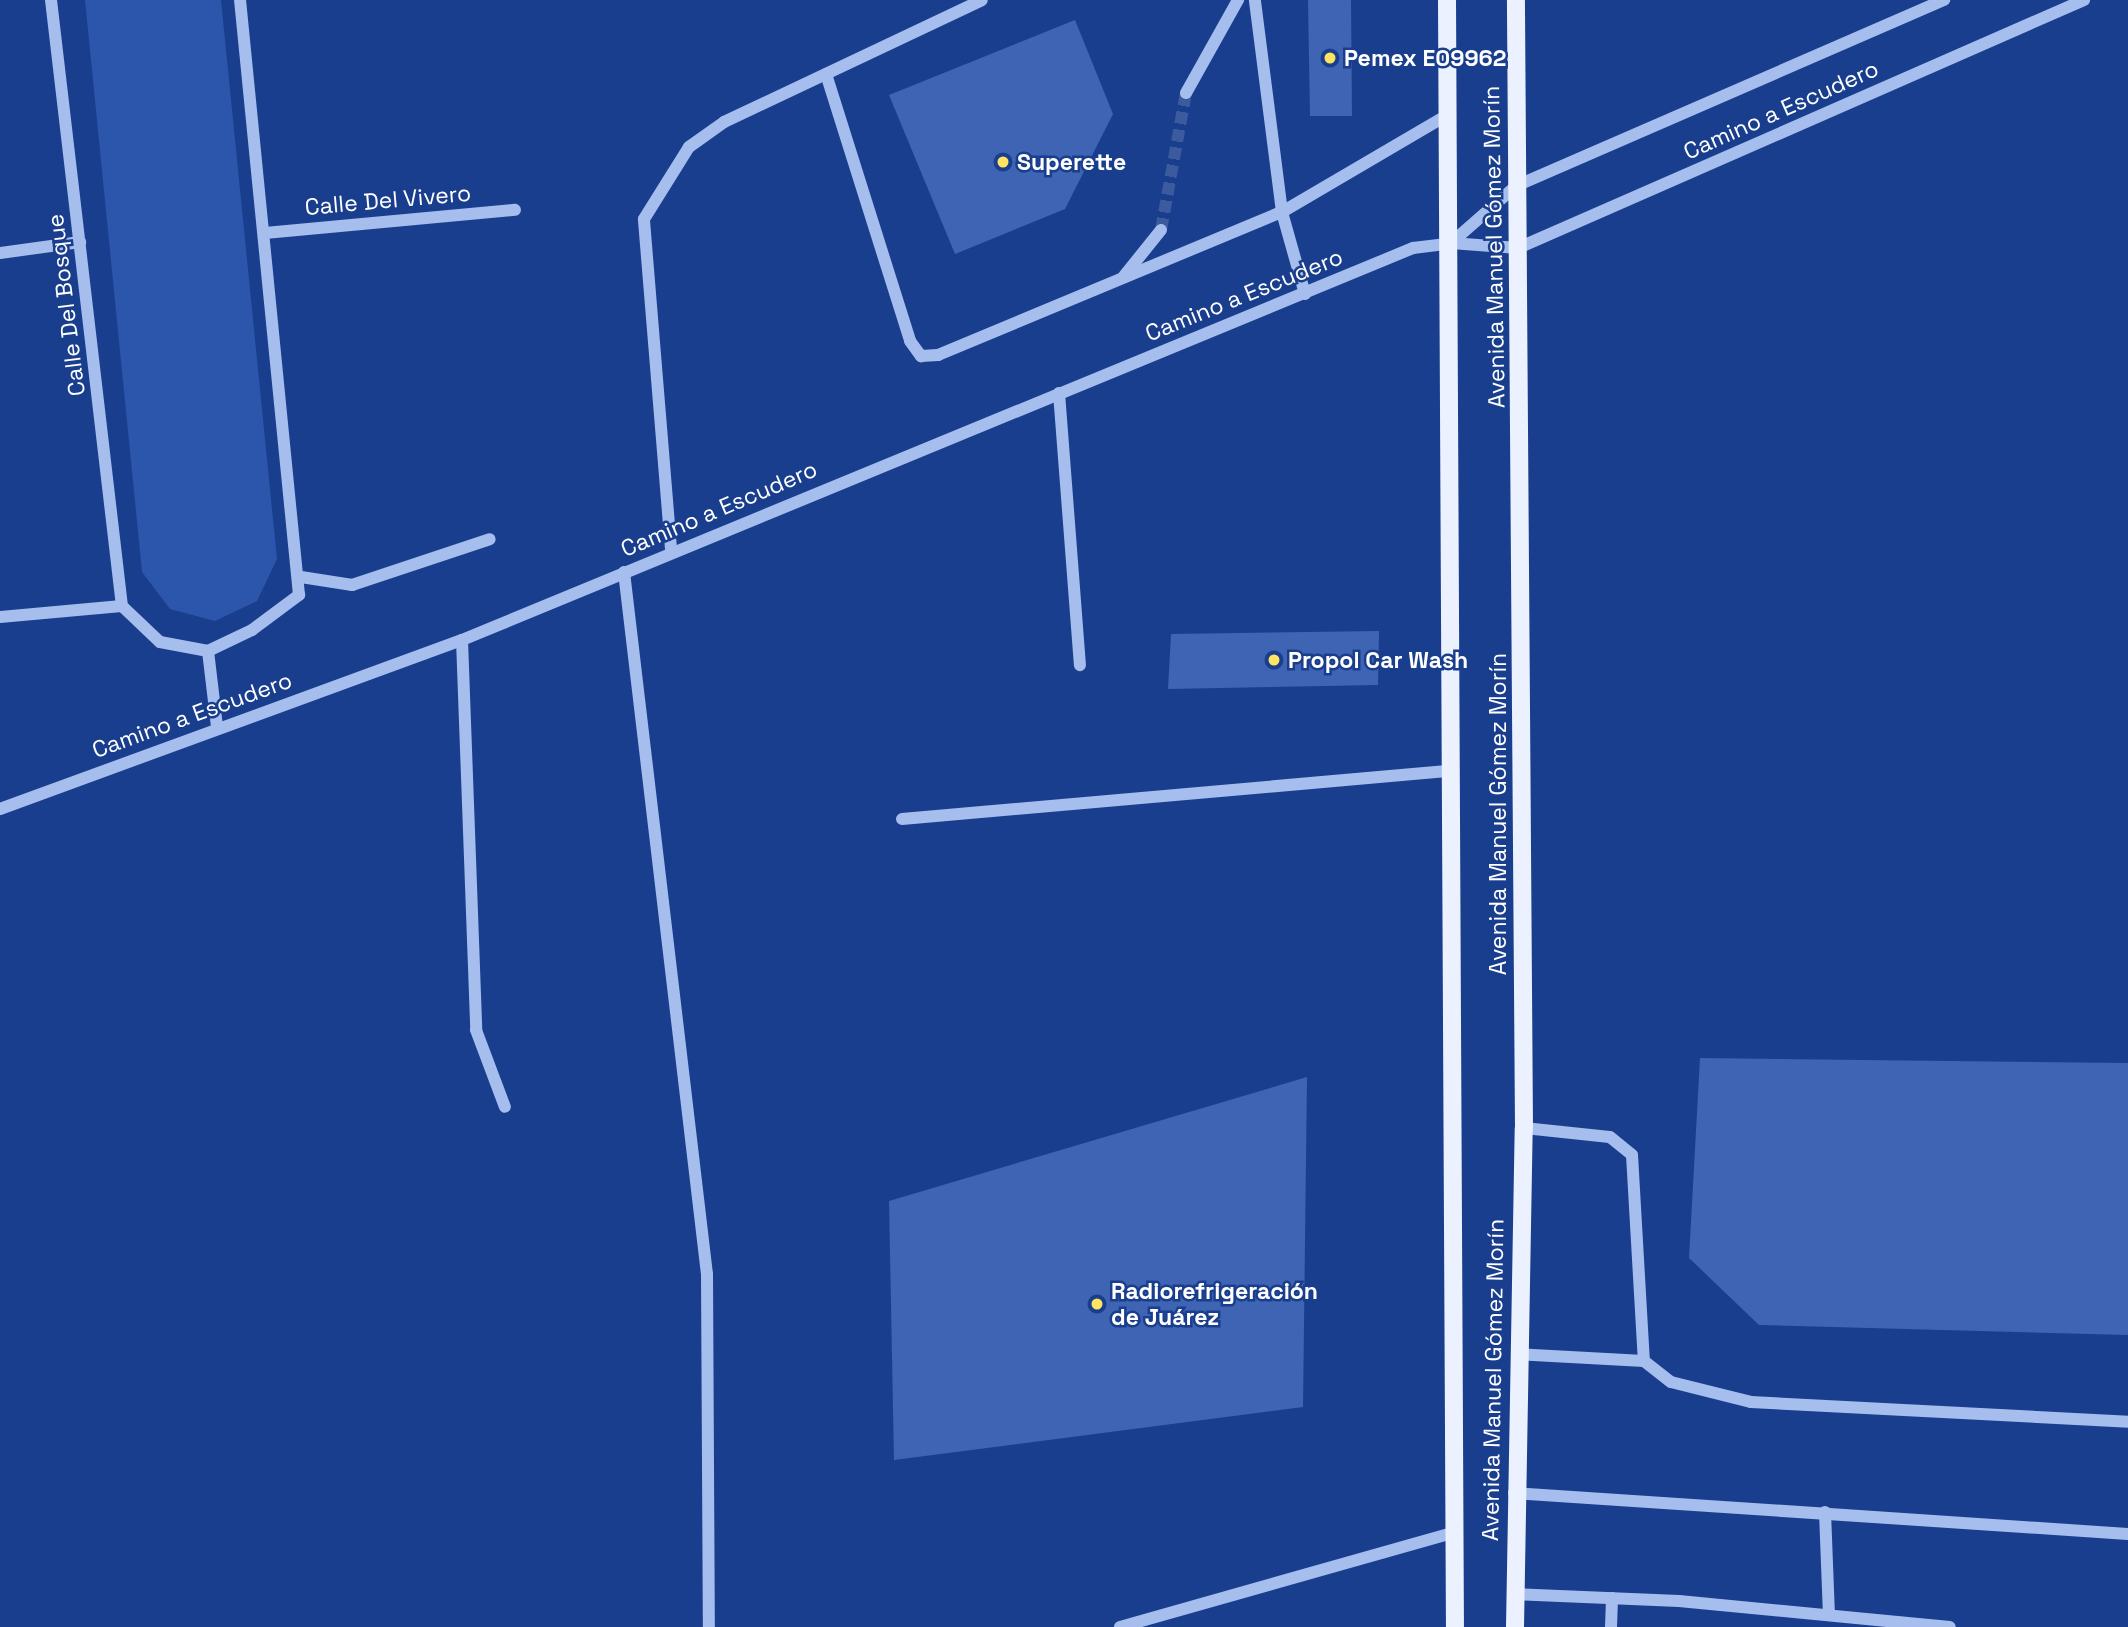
<!DOCTYPE html>
<html>
<head>
<meta charset="utf-8">
<style>
  body { margin:0 }
  #map { position:relative; width:2128px; height:1627px; overflow:hidden; background:#193e8d; font-family:"Space Grotesk",sans-serif }
  div>[style] { position:absolute }
  [style*='--x'] { left:calc(var(--x)*1px); top:calc(var(--y)*1px); width:calc(var(--w)*1px); rotate:calc(var(--a)*1deg) }
  .green>* { inset:0; background:#2c56ab }
  .building>* { inset:0; background:#3e64b3 }
  .minor-tunnel>* { height:12px; margin-top:-6px; transform-origin:0; background:repeating-linear-gradient(90deg,#3c5b9e 0 12px,transparent 0 18px) }
  .minor>* { height:12px; margin:-6px; padding:0 6px; transform-origin:6px; border-radius:6px; background:#a5beee }
  .major>* { height:18px; margin:-9px; padding:0 9px; transform-origin:9px; border-radius:9px; background:#ecf1ff }
  .dots>* { width:19px; height:19px; translate:-50% -50%; box-sizing:border-box; border:4px solid #193e8d; border-radius:50% }
  span { translate:-50% -50%; white-space:nowrap; text-align:center; line-height:1.15; -webkit-text-stroke:5px #193e8d; paint-order:stroke }
  .poi-label { font-size:23px; color:#fff; font-weight:700 }
  .left { translate:0 -50%; text-align:left }
  .street-label { font-size:23px; color:#fff }
</style>
</head>
<body>
<div id="map">
  <div class="green">
    <div style="clip-path:polygon(85px 0,221px 0,277px 559px,257px 601px,215px 621px,170px 609px,142px 572px)"></div>
  </div>
  <div class="building">
    <div style="clip-path:polygon(1308px 0,1351px 0,1352px 116px,1310px 116px)"></div>
    <div style="clip-path:polygon(1075px 20px,1113px 114px,1065px 209px,955px 254px,889px 95px)"></div>
    <div style="clip-path:polygon(1379px 631px,1378px 685px,1168px 689px,1171px 634px)"></div>
    <div style="clip-path:polygon(1700px 1058px,2128px 1063px,2128px 1335px,1759px 1325px,1689px 1258px)"></div>
    <div style="clip-path:polygon(1307px 1077px,1303px 1407px,894px 1460px,889px 1201px)"></div>
  </div>
  <div class="minor-tunnel">
    <div style="--x:1161;--y:230;--w:139;--a:-79.7"></div>
  </div>
  <div class="minor">
    <div style="--x:51;--y:0;--w:610;--a:83.32"></div>
    <div style="--x:826;--y:74;--w:280;--a:72.5"></div>
    <div style="--x:910;--y:341;--w:19;--a:54"></div>
    <div style="--x:921;--y:356;--w:17;--a:-3"></div>
    <div style="--x:938;--y:355;--w:373;--a:-22.6"></div>
    <div style="--x:1282;--y:212;--w:214;--a:-97.3"></div>
    <div style="--x:1186;--y:93;--w:107;--a:-60.8"></div>
    <div style="--x:265;--y:233;--w:251;--a:-5.3"></div>
    <div style="--x:1451;--y:243;--w:86;--a:-41.2"></div>
    <div style="--x:1516;--y:186;--w:467;--a:-23.5"></div>
    <div style="--x:0;--y:253;--w:81;--a:-7.8"></div>
    <div style="--x:1124;--y:276;--w:59;--a:-51.2"></div>
    <div style="--x:1305;--y:294;--w:85;--a:-105.7"></div>
    <div style="--x:1282;--y:212;--w:194;--a:-30.4"></div>
    <div style="--x:1059;--y:393;--w:273;--a:85.6"></div>
    <div style="--x:671;--y:549;--w:331;--a:-94.7"></div>
    <div style="--x:644;--y:219;--w:85;--a:-58"></div>
    <div style="--x:689;--y:147;--w:43;--a:-35.5"></div>
    <div style="--x:724;--y:122;--w:285;--a:-25.3"></div>
    <div style="--x:624;--y:572;--w:707;--a:83.26"></div>
    <div style="--x:707;--y:1274;--w:353;--a:89.7"></div>
    <div style="--x:301;--y:577;--w:52;--a:8.9"></div>
    <div style="--x:352;--y:585;--w:145;--a:-18.4"></div>
    <div style="--x:0;--y:617;--w:122;--a:-5.2"></div>
    <div style="--x:122;--y:606;--w:52;--a:43.5"></div>
    <div style="--x:160;--y:642;--w:49;--a:10.6"></div>
    <div style="--x:208;--y:651;--w:49;--a:-25.5"></div>
    <div style="--x:252;--y:630;--w:59;--a:-36.7"></div>
    <div style="--x:299;--y:595;--w:598;--a:-95.66"></div>
    <div style="--x:462;--y:640;--w:390;--a:87.9"></div>
    <div style="--x:476;--y:1030;--w:82;--a:69.4"></div>
    <div style="--x:208;--y:651;--w:77;--a:83.2"></div>
    <div style="--x:0;--y:809;--w:492;--a:-20.1"></div>
    <div style="--x:462;--y:640;--w:1029;--a:-22.4"></div>
    <div style="--x:1413;--y:248;--w:38;--a:-7"></div>
    <div style="--x:1451;--y:243;--w:67;--a:4.3"></div>
    <div style="--x:1518;--y:248;--w:618;--a:-23.66"></div>
    <div style="--x:902;--y:819;--w:547;--a:-5.03"></div>
    <div style="--x:1524;--y:1128;--w:86;--a:6"></div>
    <div style="--x:1610;--y:1137;--w:28;--a:39"></div>
    <div style="--x:1632;--y:1155;--w:206;--a:86.7"></div>
    <div style="--x:1644;--y:1361;--w:34;--a:38"></div>
    <div style="--x:1671;--y:1382;--w:82;--a:14"></div>
    <div style="--x:1751;--y:1402;--w:378;--a:3"></div>
    <div style="--x:1517;--y:1354;--w:127;--a:3.2"></div>
    <div style="--x:1514;--y:1493;--w:615;--a:3.82"></div>
    <div style="--x:1825;--y:1512;--w:103;--a:87.8"></div>
    <div style="--x:1514;--y:1594;--w:165;--a:2.4"></div>
    <div style="--x:1679;--y:1601;--w:272;--a:5.5"></div>
    <div style="--x:1120;--y:1627;--w:348;--a:-15.8"></div>
    <div style="--x:1611;--y:1627;--w:29;--a:-88"></div>
  </div>
  <div class="major">
    <div style="--x:1447;--y:0;--w:1627;--a:89.72"></div>
    <div style="--x:1515;--y:1627;--w:499;--a:-89"></div>
    <div style="--x:1524;--y:1128;--w:1128;--a:-90.41"></div>
  </div>
  <div class="dots">
    <div style="left:1330px;top:58px;background:#ffe462"></div>
    <div style="left:1003px;top:162px;background:#ffe462"></div>
    <div style="left:1274px;top:660px;background:#ffe462"></div>
    <div style="left:1097px;top:1304px;background:#ffe462"></div>
  </div>
  <div class="poi-label">
    <span class="left" style="left:1344px;top:58px">Pemex E09962</span>
    <span class="left" style="left:1017px;top:162px">Superette</span>
    <span class="left" style="left:1288px;top:660px">Propol Car Wash</span>
    <span class="left" style="left:1111px;top:1304px">Radiorefrigeración<br>de Juárez</span>
  </div>
  <div class="street-label">
    <span style="left:1781px;top:110px;rotate:-24deg">Camino a Escudero</span>
    <span style="left:388px;top:200px;rotate:-5deg">Calle Del Vivero</span>
    <span style="left:1494px;top:247px;rotate:-91deg">Avenida Manuel Gómez Morín</span>
    <span style="left:1244px;top:295px;rotate:-22deg">Camino a Escudero</span>
    <span style="left:66px;top:305px;rotate:-97deg">Calle Del Bosque</span>
    <span style="left:719px;top:509px;rotate:-23deg">Camino a Escudero</span>
    <span style="left:192px;top:715px;rotate:-20deg">Camino a Escudero</span>
    <span style="left:1498px;top:814px;rotate:-90deg">Avenida Manuel Gómez Morín</span>
    <span style="left:1493px;top:1380px;rotate:-89deg">Avenida Manuel Gómez Morín</span>
  </div>
</div>
</body>
</html>
